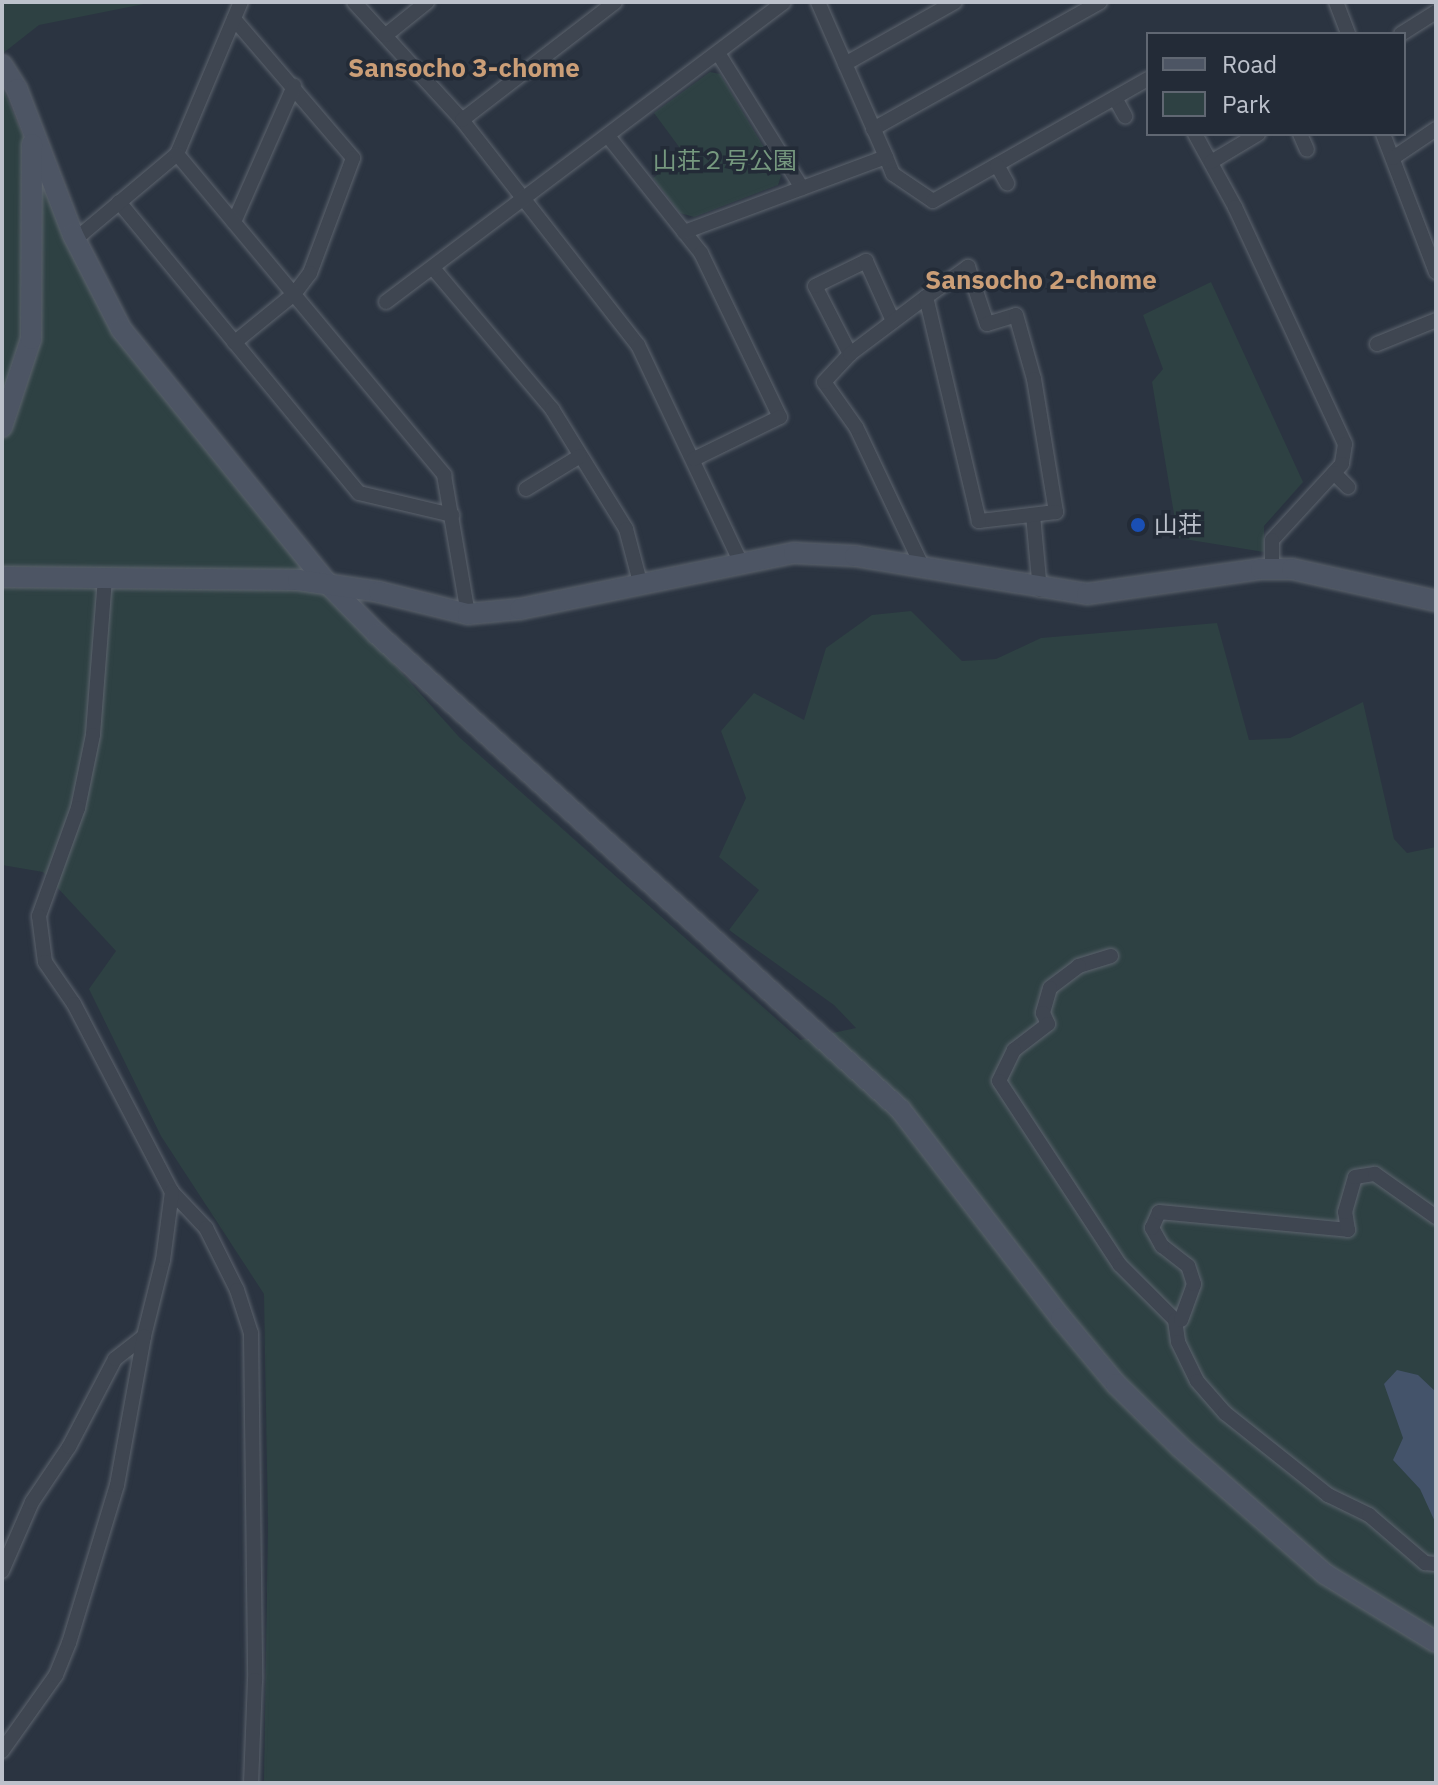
<!DOCTYPE html>
<html>
<head>
<meta charset="utf-8">
<style>
  body { margin:0 }
  #map { position:relative; width:1438px; height:1785px; overflow:hidden; background:#2b3441; font-family:"IBM Plex Sans","Noto Sans JP",sans-serif }
  div>[style] { position:absolute }
  [style*='--x'] { left:calc(var(--x)*1px); top:calc(var(--y)*1px); width:calc(var(--w)*1px); rotate:calc(var(--a)*1deg) }
  .green>* { inset:0; background:#2e4143 }
  .water>* { inset:0; background:#44536a }
  .roads { filter:drop-shadow(0 0 2px #5d646e) drop-shadow(0 0 2px #5d646e) }
  .street>* { height:14px; margin:-7px; padding:0 7px; transform-origin:7px; border-radius:7px; background:#3f4651 }
  .secondary>* { height:20px; margin:-10px; padding:0 10px; transform-origin:10px; border-radius:10px; background:#4d5564 }
  .dots>* { width:22px; height:22px; translate:-50% -50%; box-sizing:border-box; border:4px solid #232b37; border-radius:50% }
  span { translate:-50% -50%; white-space:nowrap; text-align:center; line-height:1.15; -webkit-text-stroke:7px #232b37; paint-order:stroke }
  .park-label { font-size:24px; color:#76997f }
  .poi-label { font-size:24px; color:#bcc1cb }
  .left { translate:0 -50%; text-align:left }
  .neighbourhood-label { font-size:26px; color:#cb9e77; font-weight:700 }
  .frame { position:absolute; inset:0; border:4px solid #bcc1cb; pointer-events:none }
  .legend { position:absolute; left:1146px; top:32px; width:260px; height:104px; box-sizing:border-box; background:#232b37; border:2px solid #606772; margin:0; padding:10px 14px; list-style:none; font-size:24px; color:#bcc1cb }
  .legend li { display:flex; align-items:center; gap:16px; height:40px }
  .legend b { width:40px; border:2px solid #606772 }
</style>
</head>
<body>
<div id="map">
  <div class="green">
    <div style="clip-path:polygon(2px 2px,154px 2px,39px 25px,2px 54px)"></div>
    <div style="clip-path:polygon(710px 72px,720px 74px,781px 176px,778px 185px,694px 217px,680px 213px,653px 178px,685px 155px,654px 113px)"></div>
    <div style="clip-path:polygon(2px 86px,56px 213px,130px 352px,278px 534px,459px 737px,800px 1040px,856px 1028px,834px 1005px,729px 930px,759px 890px,719px 857px,746px 798px,721px 731px,754px 693px,804px 720px,826px 648px,872px 615px,911px 611px,962px 661px,996px 659px,1041px 638px,1217px 623px,1249px 740px,1290px 738px,1363px 702px,1394px 839px,1407px 853px,1436px 847px,1436px 1783px,264px 1783px,268px 1526px,264px 1294px,161px 1136px,89px 989px,116px 951px,43px 872px,2px 865px)"></div>
    <div style="clip-path:polygon(1211px 282px,1303px 482px,1264px 526px,1264px 552px,1178px 538px,1152px 382px,1163px 369px,1143px 315px)"></div>
  </div>
  <div class="water">
    <div style="clip-path:polygon(1397px 1370px,1418px 1375px,1436px 1392px,1436px 1524px,1420px 1489px,1393px 1460px,1403px 1438px,1384px 1384px)"></div>
  </div>
  <div class="roads">
    <div class="street">
      <div style="--x:354;--y:2;--w:160;--a:47.5"></div>
      <div style="--x:462;--y:120;--w:286;--a:52"></div>
      <div style="--x:638;--y:345;--w:239;--a:64.7"></div>
      <div style="--x:1336;--y:2;--w:34;--a:69"></div>
      <div style="--x:234;--y:19;--w:183;--a:49.4"></div>
      <div style="--x:353;--y:158;--w:123;--a:110.5"></div>
      <div style="--x:310;--y:273;--w:26;--a:127"></div>
      <div style="--x:294;--y:294;--w:77;--a:140.8"></div>
      <div style="--x:1401;--y:34;--w:41;--a:-32.2"></div>
      <div style="--x:386;--y:35;--w:53;--a:-38.8"></div>
      <div style="--x:718;--y:53;--w:159;--a:58.1"></div>
      <div style="--x:845;--y:64;--w:126;--a:-29.4"></div>
      <div style="--x:1115;--y:98;--w:21;--a:61"></div>
      <div style="--x:462;--y:120;--w:193;--a:-37.6"></div>
      <div style="--x:873;--y:129;--w:260;--a:-29.2"></div>
      <div style="--x:1195;--y:134;--w:83;--a:61.3"></div>
      <div style="--x:1235;--y:207;--w:261;--a:65.1"></div>
      <div style="--x:1345;--y:444;--w:20;--a:99"></div>
      <div style="--x:1342;--y:464;--w:103;--a:132.6"></div>
      <div style="--x:1272;--y:540;--w:29;--a:90"></div>
      <div style="--x:1300;--y:134;--w:17;--a:66"></div>
      <div style="--x:1383;--y:134;--w:148;--a:69"></div>
      <div style="--x:608;--y:136;--w:149;--a:51.5"></div>
      <div style="--x:701;--y:253;--w:182;--a:64.3"></div>
      <div style="--x:780;--y:417;--w:96;--a:154"></div>
      <div style="--x:177;--y:154;--w:165;--a:-67.2"></div>
      <div style="--x:886;--y:157;--w:18;--a:68"></div>
      <div style="--x:893;--y:174;--w:48;--a:34"></div>
      <div style="--x:933;--y:201;--w:247;--a:-29.6"></div>
      <div style="--x:1393;--y:158;--w:52;--a:-34"></div>
      <div style="--x:1211;--y:162;--w:55;--a:-30.8"></div>
      <div style="--x:997;--y:165;--w:21;--a:61"></div>
      <div style="--x:119;--y:202;--w:377;--a:50.5"></div>
      <div style="--x:359;--y:493;--w:96;--a:13.3"></div>
      <div style="--x:234;--y:222;--w:149;--a:-66.2"></div>
      <div style="--x:684;--y:232;--w:215;--a:-20.4"></div>
      <div style="--x:886;--y:157;--w:169;--a:-113.7"></div>
      <div style="--x:73;--y:235;--w:10;--a:-11"></div>
      <div style="--x:83;--y:233;--w:123;--a:-40"></div>
      <div style="--x:177;--y:154;--w:418;--a:50.2"></div>
      <div style="--x:444;--y:475;--w:141;--a:80.2"></div>
      <div style="--x:433;--y:268;--w:185;--a:49.8"></div>
      <div style="--x:552;--y:409;--w:141;--a:58.3"></div>
      <div style="--x:626;--y:529;--w:55;--a:75.2"></div>
      <div style="--x:386;--y:302;--w:498;--a:-37"></div>
      <div style="--x:1377;--y:344;--w:64;--a:-22.1"></div>
      <div style="--x:850;--y:354;--w:76;--a:-117.2"></div>
      <div style="--x:815;--y:286;--w:57;--a:-26.1"></div>
      <div style="--x:866;--y:261;--w:66;--a:65.8"></div>
      <div style="--x:1334;--y:473;--w:20;--a:45"></div>
      <div style="--x:526;--y:489;--w:63;--a:-31.4"></div>
      <div style="--x:1033;--y:515;--w:75;--a:84.7"></div>
      <div style="--x:924;--y:570;--w:158;--a:-115.4"></div>
      <div style="--x:856;--y:427;--w:55;--a:-125.4"></div>
      <div style="--x:824;--y:382;--w:38;--a:-47"></div>
      <div style="--x:850;--y:354;--w:95;--a:-36.9"></div>
      <div style="--x:926;--y:297;--w:52;--a:-35.5"></div>
      <div style="--x:968;--y:267;--w:60;--a:71.6"></div>
      <div style="--x:987;--y:324;--w:30;--a:-17"></div>
      <div style="--x:1016;--y:315;--w:66;--a:74.3"></div>
      <div style="--x:1034;--y:379;--w:135;--a:80.6"></div>
      <div style="--x:1056;--y:512;--w:78;--a:173.3"></div>
      <div style="--x:979;--y:521;--w:230;--a:-103.3"></div>
      <div style="--x:105;--y:578;--w:157;--a:94.4"></div>
      <div style="--x:93;--y:735;--w:75;--a:101.6"></div>
      <div style="--x:78;--y:808;--w:115;--a:109.9"></div>
      <div style="--x:39;--y:916;--w:46;--a:82.6"></div>
      <div style="--x:45;--y:962;--w:51;--a:55.4"></div>
      <div style="--x:74;--y:1004;--w:212;--a:62.5"></div>
      <div style="--x:172;--y:1192;--w:50;--a:46.6"></div>
      <div style="--x:206;--y:1228;--w:69;--a:63.4"></div>
      <div style="--x:237;--y:1290;--w:45;--a:72"></div>
      <div style="--x:251;--y:1333;--w:347;--a:89.3"></div>
      <div style="--x:255;--y:1680;--w:103;--a:92.2"></div>
      <div style="--x:1111;--y:956;--w:34;--a:163"></div>
      <div style="--x:1079;--y:966;--w:36;--a:143"></div>
      <div style="--x:1050;--y:988;--w:26;--a:106"></div>
      <div style="--x:1043;--y:1013;--w:12;--a:66"></div>
      <div style="--x:1048;--y:1024;--w:43;--a:142.6"></div>
      <div style="--x:1014;--y:1050;--w:34;--a:116"></div>
      <div style="--x:999;--y:1081;--w:220;--a:56.7"></div>
      <div style="--x:1120;--y:1265;--w:78;--a:45"></div>
      <div style="--x:1175;--y:1320;--w:22;--a:82"></div>
      <div style="--x:1178;--y:1342;--w:43;--a:64"></div>
      <div style="--x:1197;--y:1381;--w:43;--a:48.8"></div>
      <div style="--x:1225;--y:1413;--w:132;--a:38.5"></div>
      <div style="--x:1328;--y:1495;--w:46;--a:26"></div>
      <div style="--x:1369;--y:1515;--w:74;--a:40.6"></div>
      <div style="--x:1425;--y:1563;--w:11;--a:5"></div>
      <div style="--x:1181;--y:1320;--w:38;--a:-70"></div>
      <div style="--x:1194;--y:1284;--w:19;--a:-108"></div>
      <div style="--x:1188;--y:1266;--w:33;--a:-142"></div>
      <div style="--x:1162;--y:1246;--w:21;--a:-119"></div>
      <div style="--x:1152;--y:1228;--w:17;--a:-66"></div>
      <div style="--x:1159;--y:1212;--w:190;--a:5.4"></div>
      <div style="--x:1348;--y:1230;--w:18;--a:-99"></div>
      <div style="--x:1345;--y:1212;--w:36;--a:-74"></div>
      <div style="--x:1355;--y:1177;--w:20;--a:-9"></div>
      <div style="--x:1375;--y:1174;--w:75;--a:35.2"></div>
      <div style="--x:2;--y:1571;--w:75;--a:-66.5"></div>
      <div style="--x:32;--y:1502;--w:66;--a:-56.1"></div>
      <div style="--x:69;--y:1447;--w:99;--a:-62.4"></div>
      <div style="--x:115;--y:1359;--w:37;--a:-38"></div>
      <div style="--x:144;--y:1336;--w:78;--a:-76"></div>
      <div style="--x:163;--y:1260;--w:69;--a:-82.5"></div>
      <div style="--x:2;--y:1751;--w:93;--a:-54.6"></div>
      <div style="--x:56;--y:1675;--w:35;--a:-68"></div>
      <div style="--x:69;--y:1643;--w:165;--a:-73.1"></div>
      <div style="--x:117;--y:1485;--w:151;--a:-79.7"></div>
    </div>
    <div class="secondary">
      <div style="--x:2;--y:65;--w:28;--a:58"></div>
      <div style="--x:17;--y:89;--w:156;--a:69"></div>
      <div style="--x:73;--y:235;--w:106;--a:62.9"></div>
      <div style="--x:121;--y:329;--w:327;--a:51"></div>
      <div style="--x:327;--y:583;--w:71;--a:45.6"></div>
      <div style="--x:377;--y:634;--w:707;--a:42.25"></div>
      <div style="--x:900;--y:1109;--w:264;--a:52.4"></div>
      <div style="--x:1061;--y:1318;--w:86;--a:50.2"></div>
      <div style="--x:1116;--y:1384;--w:90;--a:44.5"></div>
      <div style="--x:1180;--y:1447;--w:193;--a:41.2"></div>
      <div style="--x:1325;--y:1574;--w:130;--a:31.5"></div>
      <div style="--x:2;--y:427;--w:93;--a:-71.8"></div>
      <div style="--x:31;--y:339;--w:195;--a:-89.7"></div>
      <div style="--x:2;--y:577;--w:296;--a:0.6"></div>
      <div style="--x:298;--y:580;--w:82;--a:8.4"></div>
      <div style="--x:379;--y:592;--w:92;--a:13.9"></div>
      <div style="--x:468;--y:614;--w:52;--a:-5.5"></div>
      <div style="--x:520;--y:609;--w:280;--a:-11.6"></div>
      <div style="--x:794;--y:553;--w:61;--a:2.8"></div>
      <div style="--x:855;--y:556;--w:235;--a:9.3"></div>
      <div style="--x:1087;--y:594;--w:176;--a:-8.2"></div>
      <div style="--x:1261;--y:569;--w:31;--a:0"></div>
      <div style="--x:1292;--y:569;--w:148;--a:12.5"></div>
    </div>
  </div>
  <div class="dots">
    <div style="left:1138px;top:525px;background:#1a4fb4"></div>
  </div>
  <div class="park-label">
    <span style="left:725px;top:161px">山荘２号公園</span>
  </div>
  <div class="poi-label">
    <span class="left" style="left:1154px;top:525px">山荘</span>
  </div>
  <div class="neighbourhood-label">
    <span style="left:464px;top:68px">Sansocho 3-chome</span>
    <span style="left:1041px;top:280px">Sansocho 2-chome</span>
  </div>
  <div class="frame"></div>
  <ul class="legend">
  <li><b style="height:10px;background:#4d5564"></b>Road</li>
  <li><b style="height:22px;background:#2e4143"></b>Park</li>
  </ul>
</div>
</body>
</html>
